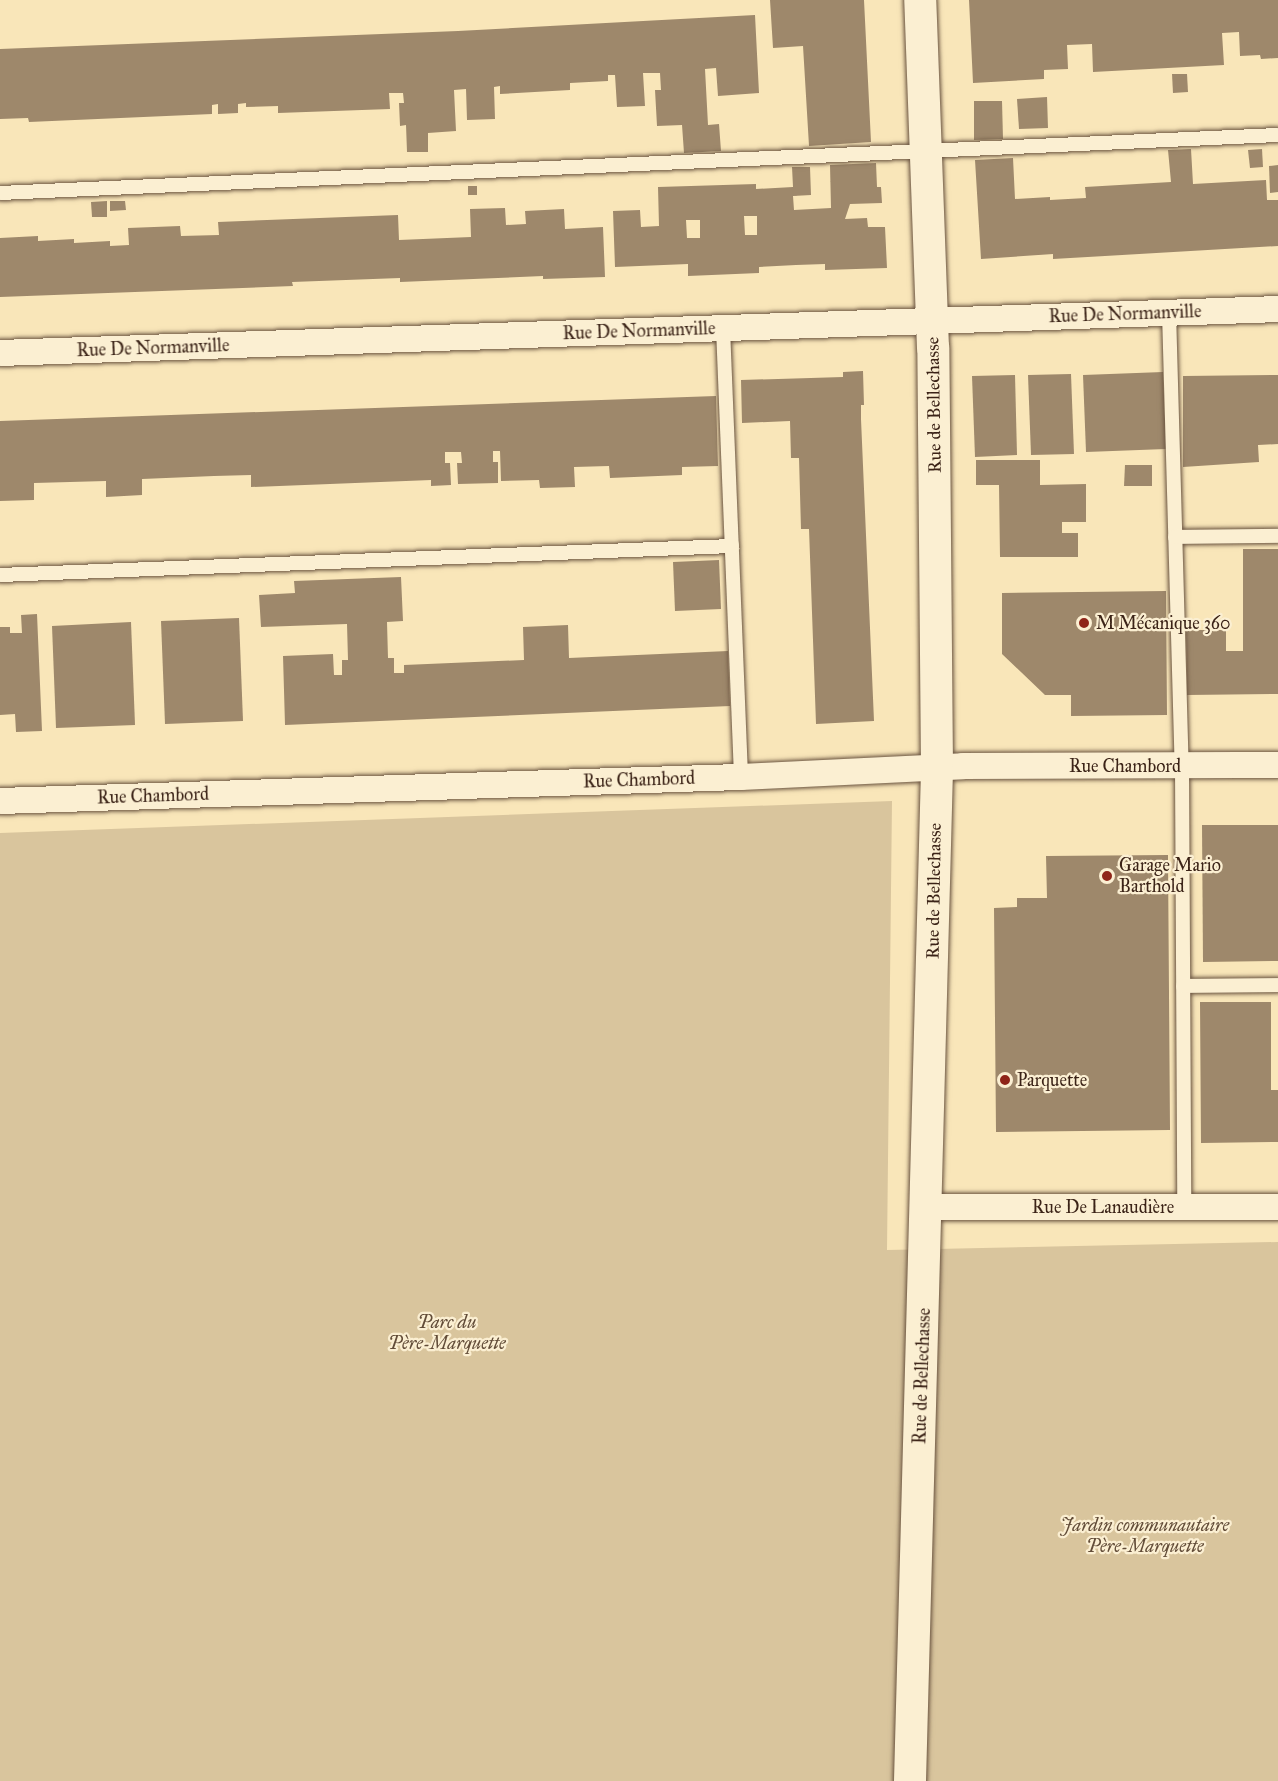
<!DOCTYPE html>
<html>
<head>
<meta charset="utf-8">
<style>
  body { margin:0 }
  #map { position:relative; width:1278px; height:1781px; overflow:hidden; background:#f9e6b9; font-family:"IM FELL Great Primer",serif }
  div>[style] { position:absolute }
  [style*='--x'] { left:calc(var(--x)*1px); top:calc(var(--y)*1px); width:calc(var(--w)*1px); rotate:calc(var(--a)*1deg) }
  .green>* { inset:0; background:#d9c59d }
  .building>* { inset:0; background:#9e886b }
  .roads { filter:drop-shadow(0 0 2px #6a5440) drop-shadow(0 0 2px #6a5440) }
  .service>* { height:14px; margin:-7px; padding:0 7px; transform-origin:7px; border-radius:7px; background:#fbefd2 }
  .minor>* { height:26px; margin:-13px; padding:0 13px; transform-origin:13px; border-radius:13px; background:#fbefd2 }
  .tertiary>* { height:32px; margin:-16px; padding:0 16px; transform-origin:16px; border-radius:16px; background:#fbefd2 }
  .dots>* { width:16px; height:16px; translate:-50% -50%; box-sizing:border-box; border:3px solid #fbefd2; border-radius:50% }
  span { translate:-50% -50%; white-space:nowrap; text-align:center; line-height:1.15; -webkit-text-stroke:4.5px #fbefd2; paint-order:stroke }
  .street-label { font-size:18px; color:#3b2317 }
  .poi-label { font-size:18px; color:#3b2317 }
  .left { translate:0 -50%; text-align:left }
  .park-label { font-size:18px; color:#624c38; font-style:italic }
</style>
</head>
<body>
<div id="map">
  <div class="green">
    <div style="clip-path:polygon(892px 801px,887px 1250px,1278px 1242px,1278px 1781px,0 1781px,0 833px)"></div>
  </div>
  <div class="building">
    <div style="clip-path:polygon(770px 0,864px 0,871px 142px,809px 146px,803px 46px,773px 48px)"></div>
    <div style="clip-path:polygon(969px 0,1278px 0,1278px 58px,1261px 59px,1260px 55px,1240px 56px,1239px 32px,1222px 33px,1224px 65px,1093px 72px,1092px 44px,1067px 45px,1068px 69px,1044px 70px,1044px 79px,973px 83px)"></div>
    <div style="clip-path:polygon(755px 15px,759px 93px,718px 96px,716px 68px,705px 69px,708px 125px,719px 124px,721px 151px,684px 153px,682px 125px,657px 126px,655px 90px,661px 90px,660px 73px,643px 73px,645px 106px,617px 107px,615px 75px,608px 75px,608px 81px,570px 83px,570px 90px,500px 94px,500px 86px,494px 87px,495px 119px,467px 120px,466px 89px,454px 90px,456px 131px,428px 133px,428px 152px,407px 152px,406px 125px,400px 126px,399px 103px,404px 103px,403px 93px,389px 93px,390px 109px,278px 113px,278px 106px,246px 107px,246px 103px,238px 104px,238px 113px,218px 114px,218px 104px,212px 105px,212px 114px,29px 122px,28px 118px,0 119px,0 49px,458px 31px)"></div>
    <div style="clip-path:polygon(1172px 74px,1187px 74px,1188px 92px,1173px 93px)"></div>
    <div style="clip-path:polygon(1047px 97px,1048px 128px,1019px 129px,1017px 99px)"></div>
    <div style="clip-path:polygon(974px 101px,1002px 101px,1003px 139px,974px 140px)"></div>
    <div style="clip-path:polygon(1191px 149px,1193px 184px,1266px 180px,1267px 200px,1278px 200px,1278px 246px,1053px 259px,1053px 254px,981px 259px,975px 160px,1013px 158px,1015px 199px,1050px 197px,1050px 200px,1086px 198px,1085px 187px,1171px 182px,1168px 150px)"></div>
    <div style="clip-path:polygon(1262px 149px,1263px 167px,1250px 168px,1248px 150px)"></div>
    <div style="clip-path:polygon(evenodd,876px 163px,877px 187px,881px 187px,882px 203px,850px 204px,845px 219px,867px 218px,868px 227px,885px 227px,887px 268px,825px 270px,825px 264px,796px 265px,759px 267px,759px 273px,688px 276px,688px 264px,615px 267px,613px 211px,640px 210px,641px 227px,659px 226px,658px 187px,756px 184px,756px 189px,793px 187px,792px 167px,810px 167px,811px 195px,793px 196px,794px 210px,831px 208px,830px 165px,876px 163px,744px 216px,757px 216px,757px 235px,745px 235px,744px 216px,876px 163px,686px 220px,700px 220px,700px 238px,687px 238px,686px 220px)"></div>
    <div style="clip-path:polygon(1278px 165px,1278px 192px,1270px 193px,1269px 166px)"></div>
    <div style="clip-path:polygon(468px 186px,477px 186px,477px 195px,468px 195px)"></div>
    <div style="clip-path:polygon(107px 201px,107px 217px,92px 217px,91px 202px)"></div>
    <div style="clip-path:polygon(110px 201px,125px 201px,126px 210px,110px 211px)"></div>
    <div style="clip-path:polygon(505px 208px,506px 225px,526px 224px,525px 211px,564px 209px,565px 229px,603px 227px,605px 277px,543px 279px,543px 276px,400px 282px,400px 278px,292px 282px,293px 286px,0 297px,0 238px,38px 236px,38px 241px,74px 239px,74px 243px,110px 241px,110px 246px,129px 245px,128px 228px,180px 226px,181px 236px,219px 235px,218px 222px,398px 215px,399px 240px,471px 237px,470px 209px)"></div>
    <div style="clip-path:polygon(863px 371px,864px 405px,861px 405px,861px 419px,874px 721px,816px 724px,809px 529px,801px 529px,799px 458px,791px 458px,790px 421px,742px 423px,741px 380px,843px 377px,843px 372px)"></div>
    <div style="clip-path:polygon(1163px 372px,1166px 449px,1086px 452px,1083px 375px)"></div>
    <div style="clip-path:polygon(1071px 374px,1074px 454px,1031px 455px,1028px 375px)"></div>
    <div style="clip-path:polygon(1015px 375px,1017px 455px,975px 457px,972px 376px)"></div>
    <div style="clip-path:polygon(1278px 375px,1278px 444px,1258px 445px,1259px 462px,1183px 467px,1183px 376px)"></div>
    <div style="clip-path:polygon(716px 396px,718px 466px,682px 467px,682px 475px,610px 478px,609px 466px,574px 467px,575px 487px,540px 488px,539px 480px,501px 481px,500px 451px,493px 451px,493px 462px,498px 462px,498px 483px,458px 484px,457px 463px,462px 463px,461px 452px,445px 452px,445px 463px,450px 463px,451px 485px,431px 486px,431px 480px,251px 487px,251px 475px,214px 476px,142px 479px,142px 495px,106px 497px,106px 481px,34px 483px,34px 500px,0 501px,0 421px)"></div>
    <div style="clip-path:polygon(976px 460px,1040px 460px,1040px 485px,1086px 484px,1086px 522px,1062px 522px,1062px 533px,1078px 533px,1078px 557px,1000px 557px,999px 485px,976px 485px)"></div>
    <div style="clip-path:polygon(1125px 465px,1152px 465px,1152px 486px,1124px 486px)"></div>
    <div style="clip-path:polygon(1243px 549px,1278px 549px,1278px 694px,1187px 695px,1186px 630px,1226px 630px,1226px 651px,1243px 651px)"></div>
    <div style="clip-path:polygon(719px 560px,721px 609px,675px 611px,673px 562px)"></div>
    <div style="clip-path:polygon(401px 577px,403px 621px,387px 622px,388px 658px,394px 658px,394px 673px,404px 673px,404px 665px,524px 660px,523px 627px,568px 625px,569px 658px,728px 651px,730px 706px,285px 725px,283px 656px,333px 654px,334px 675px,342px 675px,342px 660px,348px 660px,347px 624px,261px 627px,259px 595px,295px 593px,294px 581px)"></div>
    <div style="clip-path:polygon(1166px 591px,1167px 715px,1071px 716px,1071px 695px,1045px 695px,1002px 654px,1002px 593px)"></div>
    <div style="clip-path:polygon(37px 614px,42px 731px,16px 732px,15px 714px,0 715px,0 627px,10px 627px,10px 633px,22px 633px,21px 615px)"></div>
    <div style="clip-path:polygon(239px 618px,243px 721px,165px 724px,161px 621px)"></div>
    <div style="clip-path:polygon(131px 622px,135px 725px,56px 728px,52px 626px)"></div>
    <div style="clip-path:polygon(1202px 825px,1278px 825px,1278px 961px,1203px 962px)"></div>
    <div style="clip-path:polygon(1168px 855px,1170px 1130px,996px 1132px,994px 908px,1017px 907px,1017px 898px,1047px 898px,1046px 856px)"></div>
    <div style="clip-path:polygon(1200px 1002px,1271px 1002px,1271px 1090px,1278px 1090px,1278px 1142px,1201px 1143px)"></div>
  </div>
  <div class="roads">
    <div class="service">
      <div style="--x:0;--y:193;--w:1279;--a:-2.6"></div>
      <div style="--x:1169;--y:312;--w:454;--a:88.4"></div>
      <div style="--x:1182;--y:766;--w:441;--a:89.7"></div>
      <div style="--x:723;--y:328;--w:449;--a:87.7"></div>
      <div style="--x:1175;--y:537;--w:103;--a:-0.6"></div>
      <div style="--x:0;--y:575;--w:733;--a:-2.27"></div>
      <div style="--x:1183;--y:986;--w:95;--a:-0.6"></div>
    </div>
    <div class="minor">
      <div style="--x:0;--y:353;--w:1279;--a:-1.97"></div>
      <div style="--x:0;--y:801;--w:741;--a:-1.86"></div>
      <div style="--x:741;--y:777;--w:222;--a:-2.8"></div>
      <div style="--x:963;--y:766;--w:315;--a:-0.2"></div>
      <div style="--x:927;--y:1207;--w:351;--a:0"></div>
    </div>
    <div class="tertiary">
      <div style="--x:910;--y:1781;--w:1013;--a:-88.47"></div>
      <div style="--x:937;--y:768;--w:420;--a:-90.5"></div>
      <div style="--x:933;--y:348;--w:348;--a:-92.1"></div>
    </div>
  </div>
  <div class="dots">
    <div style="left:1084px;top:623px;background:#8f2418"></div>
    <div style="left:1107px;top:876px;background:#8f2418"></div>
    <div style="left:1005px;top:1080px;background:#8f2418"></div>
  </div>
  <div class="street-label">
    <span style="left:1125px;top:314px;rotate:-2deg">Rue De Normanville</span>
    <span style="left:639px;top:331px;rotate:-2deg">Rue De Normanville</span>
    <span style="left:153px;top:348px;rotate:-2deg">Rue De Normanville</span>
    <span style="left:934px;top:405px;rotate:-91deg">Rue de Bellechasse</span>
    <span style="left:1125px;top:766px">Rue Chambord</span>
    <span style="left:639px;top:780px;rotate:-2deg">Rue Chambord</span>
    <span style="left:153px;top:796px;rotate:-2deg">Rue Chambord</span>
    <span style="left:934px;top:891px;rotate:-89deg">Rue de Bellechasse</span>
    <span style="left:1103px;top:1207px">Rue De Lanaudière</span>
    <span style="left:922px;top:1376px;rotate:-88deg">Rue de Bellechasse</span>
  </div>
  <div class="poi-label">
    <span class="left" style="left:1096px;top:623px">M Mécanique 360</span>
    <span class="left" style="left:1119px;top:876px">Garage Mario<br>Barthold</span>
    <span class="left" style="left:1017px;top:1080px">Parquette</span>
  </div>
  <div class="park-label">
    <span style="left:447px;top:1333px">Parc du<br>Père-Marquette</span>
    <span style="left:1145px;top:1536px">Jardin communautaire<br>Père-Marquette</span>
  </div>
</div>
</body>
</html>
